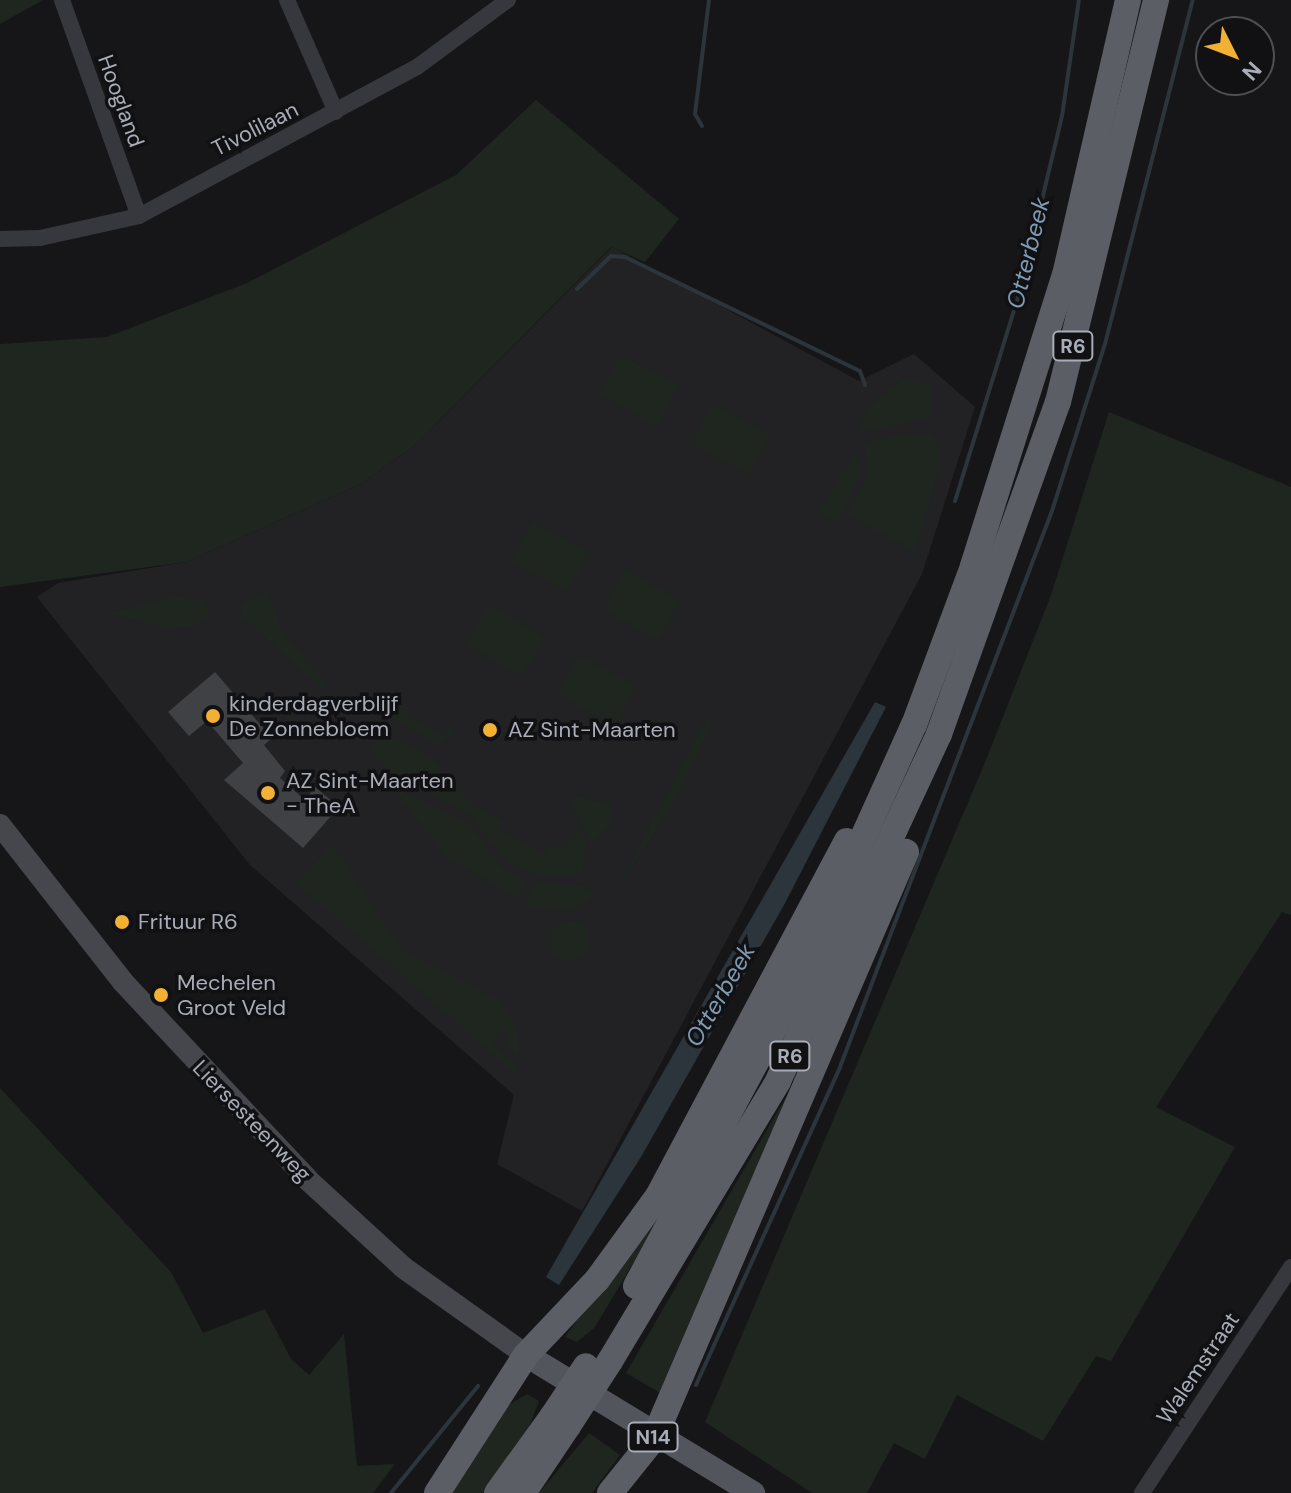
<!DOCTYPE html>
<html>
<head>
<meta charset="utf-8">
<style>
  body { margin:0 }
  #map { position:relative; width:1291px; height:1493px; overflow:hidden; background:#161618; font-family:"DM Sans",sans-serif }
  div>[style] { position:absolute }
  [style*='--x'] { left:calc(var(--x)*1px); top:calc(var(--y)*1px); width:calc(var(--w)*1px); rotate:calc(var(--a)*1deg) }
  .built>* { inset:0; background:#222225 }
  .green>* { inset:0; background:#1e261f }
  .round { border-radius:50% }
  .water>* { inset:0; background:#2c353c }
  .stream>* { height:4px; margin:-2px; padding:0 2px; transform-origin:2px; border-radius:2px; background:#2c353c }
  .building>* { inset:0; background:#404145 }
  .minor>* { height:16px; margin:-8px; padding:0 8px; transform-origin:8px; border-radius:8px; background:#37383d }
  .secondary>* { height:22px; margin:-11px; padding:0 11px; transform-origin:11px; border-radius:11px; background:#45474d }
  .primary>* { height:24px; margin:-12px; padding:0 12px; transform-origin:12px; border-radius:12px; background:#53555c }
  .trunk>* { height:26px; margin:-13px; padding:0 13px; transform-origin:13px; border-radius:13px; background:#5b5e65 }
  .trunk-bridge>* { height:26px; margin:-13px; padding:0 13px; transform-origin:13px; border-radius:13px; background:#5b5e65 }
  .dots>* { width:22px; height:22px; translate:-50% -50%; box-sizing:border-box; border:4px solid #111113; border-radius:50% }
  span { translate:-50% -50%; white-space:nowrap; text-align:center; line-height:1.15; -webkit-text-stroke:7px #111113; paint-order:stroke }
  .shield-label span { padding:2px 6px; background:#111113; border:2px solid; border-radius:6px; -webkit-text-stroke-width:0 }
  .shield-label { font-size:20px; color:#a8adb8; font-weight:700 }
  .street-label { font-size:22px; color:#a8adb8 }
  .poi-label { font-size:22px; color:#a8adb8 }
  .left { translate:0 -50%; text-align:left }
  .water-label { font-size:24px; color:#7f9bb3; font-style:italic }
  .north { position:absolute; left:1195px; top:16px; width:80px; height:80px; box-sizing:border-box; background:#111113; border:2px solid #4d4f55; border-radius:50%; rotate:132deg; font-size:22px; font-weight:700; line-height:32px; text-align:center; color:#a8adb8 }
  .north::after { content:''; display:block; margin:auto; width:28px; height:36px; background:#f2b134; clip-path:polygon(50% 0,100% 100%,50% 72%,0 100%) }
</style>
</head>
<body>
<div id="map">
  <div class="built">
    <div style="clip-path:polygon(612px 247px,859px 381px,914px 354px,975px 407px,922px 574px,582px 1211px,497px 1164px,514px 1095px,250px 865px,37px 597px,58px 583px,186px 562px,361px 484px,414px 446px)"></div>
  </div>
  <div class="green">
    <div style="clip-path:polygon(0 0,43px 0,0 24px)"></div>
    <div style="clip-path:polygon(536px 100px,679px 219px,645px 262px,611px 247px,414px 446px,361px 484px,186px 562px,0 587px,0 344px,107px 337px,247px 283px,456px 175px)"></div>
    <div style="clip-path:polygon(621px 355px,678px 385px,656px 426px,600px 395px)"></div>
    <div style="clip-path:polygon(904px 378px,932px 386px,930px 417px,857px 433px,866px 410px)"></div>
    <div style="clip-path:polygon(713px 404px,770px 433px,749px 475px,692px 444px)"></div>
    <div style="clip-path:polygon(1109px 412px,1291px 487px,1291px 915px,1282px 912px,1156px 1107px,1235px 1147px,1111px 1361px,1096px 1356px,1043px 1441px,957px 1395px,925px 1459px,894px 1443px,867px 1493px,812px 1493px,705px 1422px,986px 760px,1051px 595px)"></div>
    <div style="clip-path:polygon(903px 433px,933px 435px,942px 453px,922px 531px,910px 559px,913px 550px,847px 515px,868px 474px,865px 443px)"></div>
    <div style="clip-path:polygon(856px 452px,861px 473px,836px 523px,817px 513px)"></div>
    <div style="clip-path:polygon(533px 522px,589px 552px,568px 592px,511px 562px)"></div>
    <div style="clip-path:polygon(624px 570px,681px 600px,659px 640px,603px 610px)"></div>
    <div style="clip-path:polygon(267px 590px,282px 631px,325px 683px,322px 688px,242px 617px,242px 603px)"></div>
    <div style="clip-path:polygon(173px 596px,205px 602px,210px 616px,195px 626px,163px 628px,110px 613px)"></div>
    <div style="clip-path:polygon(488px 605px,544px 636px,523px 676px,466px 645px)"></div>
    <div style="clip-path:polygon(579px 655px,636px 686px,615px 726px,558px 695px)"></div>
    <div style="clip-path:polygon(406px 703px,406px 716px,445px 736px,450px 726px,453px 734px,438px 745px,390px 717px)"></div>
    <div style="clip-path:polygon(707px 718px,713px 722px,675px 802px,615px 893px)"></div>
    <div style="clip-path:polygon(387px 733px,430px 757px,474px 805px,503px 821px,499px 830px,544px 854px,549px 845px,567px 847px,579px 827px,586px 840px,583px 874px,539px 876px,510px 864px,470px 815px,388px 771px,371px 749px)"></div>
    <div style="clip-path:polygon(368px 758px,406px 794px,470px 824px,501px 867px,523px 881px,519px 898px,450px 860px)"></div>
    <div style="clip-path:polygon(576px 796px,612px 805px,610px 826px,591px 843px,571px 805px)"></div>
    <div style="clip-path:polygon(332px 843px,403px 951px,502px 1002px,518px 1031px,519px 1057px,504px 1043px,510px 1036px,504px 1030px,491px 1044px,517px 1066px,514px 1073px,297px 883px)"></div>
    <div style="clip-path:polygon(535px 883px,582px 886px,597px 893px,575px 910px,538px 910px,525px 906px)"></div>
    <div class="round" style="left:550px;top:921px;width:40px;height:40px"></div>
    <div style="clip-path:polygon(0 1088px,171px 1272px,203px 1333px,265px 1309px,291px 1359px,309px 1375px,344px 1334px,357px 1466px,395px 1464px,373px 1493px,0 1493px)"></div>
    <div style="clip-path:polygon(790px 1090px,662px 1394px,626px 1373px)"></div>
    <div style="clip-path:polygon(694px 1161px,595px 1327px,577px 1342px,565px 1337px)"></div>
    <div style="clip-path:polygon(527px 1394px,539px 1401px,527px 1432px,483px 1493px,445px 1493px,498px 1411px)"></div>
    <div style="clip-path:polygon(589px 1433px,620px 1455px,592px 1493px,539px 1493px)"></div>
  </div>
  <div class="water">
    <div style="clip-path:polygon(875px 702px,886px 707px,784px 905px,641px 1157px,559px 1285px,546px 1277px)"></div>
  </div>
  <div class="stream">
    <div style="--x:702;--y:126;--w:14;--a:-120"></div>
    <div style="--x:695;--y:114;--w:115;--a:-83"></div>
    <div style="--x:577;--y:289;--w:47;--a:-44.1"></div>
    <div style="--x:611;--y:256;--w:14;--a:4"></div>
    <div style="--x:625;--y:257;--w:261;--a:25.9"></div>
    <div style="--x:860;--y:371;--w:15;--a:70"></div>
    <div style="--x:955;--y:501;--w:223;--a:-72.8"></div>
    <div style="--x:1021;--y:288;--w:177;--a:-76.6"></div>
    <div style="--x:1062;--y:116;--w:117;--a:-81.7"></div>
    <div style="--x:696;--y:1385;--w:349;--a:-65.6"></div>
    <div style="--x:840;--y:1067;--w:595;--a:-69.13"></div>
    <div style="--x:1052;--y:511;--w:175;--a:-72.4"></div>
    <div style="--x:1105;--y:344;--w:355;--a:-75.7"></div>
    <div style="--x:391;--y:1493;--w:138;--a:-50.9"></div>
  </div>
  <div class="building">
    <div style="clip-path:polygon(215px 672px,272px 738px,264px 745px,285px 771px,280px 778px,305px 800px,315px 787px,339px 807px,303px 848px,224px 780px,243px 763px,207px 721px,189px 736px,168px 712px)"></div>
  </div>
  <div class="minor">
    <div style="--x:62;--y:0;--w:229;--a:70.4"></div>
    <div style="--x:287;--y:0;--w:122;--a:66.4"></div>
    <div style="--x:0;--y:239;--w:40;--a:-1.4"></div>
    <div style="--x:40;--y:238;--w:101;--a:-12.5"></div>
    <div style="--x:139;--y:216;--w:315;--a:-28.2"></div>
    <div style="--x:417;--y:67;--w:113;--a:-36.4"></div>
    <div style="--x:1142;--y:1493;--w:271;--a:-56.6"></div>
  </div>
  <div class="secondary">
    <div style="--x:0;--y:825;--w:199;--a:51.9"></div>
    <div style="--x:123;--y:982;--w:271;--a:46.9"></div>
    <div style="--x:308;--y:1180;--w:130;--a:42.5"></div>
    <div style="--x:404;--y:1268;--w:150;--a:35.5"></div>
  </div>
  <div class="primary">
    <div style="--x:526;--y:1355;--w:266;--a:31.3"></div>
  </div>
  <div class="trunk">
    <div style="--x:636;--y:1286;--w:326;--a:-61.8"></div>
    <div style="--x:790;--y:999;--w:301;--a:-65.7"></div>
    <div style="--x:914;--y:725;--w:170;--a:-69.6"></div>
    <div style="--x:973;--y:566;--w:305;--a:-72.5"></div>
    <div style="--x:1065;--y:275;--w:282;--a:-77.1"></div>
    <div style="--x:610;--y:1361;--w:327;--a:-59"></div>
    <div style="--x:778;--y:1081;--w:383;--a:-65.1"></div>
    <div style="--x:939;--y:734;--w:353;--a:-70.3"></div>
    <div style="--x:1058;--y:402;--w:414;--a:-76.3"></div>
    <div style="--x:437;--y:1493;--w:164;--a:-57.2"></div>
    <div style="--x:526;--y:1355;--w:103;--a:-46.6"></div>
    <div style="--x:597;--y:1280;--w:104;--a:-54"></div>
    <div style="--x:658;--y:1196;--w:402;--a:-62"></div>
    <div style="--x:497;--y:1493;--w:94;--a:-54.1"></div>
    <div style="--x:523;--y:1493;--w:81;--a:-56.1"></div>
    <div style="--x:610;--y:1493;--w:70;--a:-51.3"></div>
    <div style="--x:654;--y:1438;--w:638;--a:-66.73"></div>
  </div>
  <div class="trunk-bridge">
    <div style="--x:552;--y:1417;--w:61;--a:-56.3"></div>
    <div style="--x:568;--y:1426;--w:77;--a:-57.1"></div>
  </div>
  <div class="dots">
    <div style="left:213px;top:716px;background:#f2b134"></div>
    <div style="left:490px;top:730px;background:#f2b134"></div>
    <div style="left:268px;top:793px;background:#f2b134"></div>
    <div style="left:122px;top:922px;background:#f2b134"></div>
    <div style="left:161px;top:995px;background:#f2b134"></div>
  </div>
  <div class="shield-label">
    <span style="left:1073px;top:346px">R6</span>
    <span style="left:790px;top:1056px">R6</span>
    <span style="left:653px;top:1437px">N14</span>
  </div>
  <div class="street-label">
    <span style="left:121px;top:101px;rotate:70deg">Hoogland</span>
    <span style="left:255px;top:129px;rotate:-27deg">Tivolilaan</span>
    <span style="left:252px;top:1121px;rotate:46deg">Liersesteenweg</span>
    <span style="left:1198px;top:1368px;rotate:-56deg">Walemstraat</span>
  </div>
  <div class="poi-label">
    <span class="left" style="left:229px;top:716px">kinderdagverblijf<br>De Zonnebloem</span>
    <span class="left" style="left:508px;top:730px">AZ Sint-Maarten</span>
    <span class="left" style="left:286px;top:793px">AZ Sint-Maarten<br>- TheA</span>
    <span class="left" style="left:138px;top:922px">Frituur R6</span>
    <span class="left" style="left:177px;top:995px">Mechelen<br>Groot Veld</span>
  </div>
  <div class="water-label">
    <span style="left:1028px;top:253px;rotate:-76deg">Otterbeek</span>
    <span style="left:720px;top:995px;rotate:-60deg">Otterbeek</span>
  </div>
  <div class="north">N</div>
</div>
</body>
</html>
